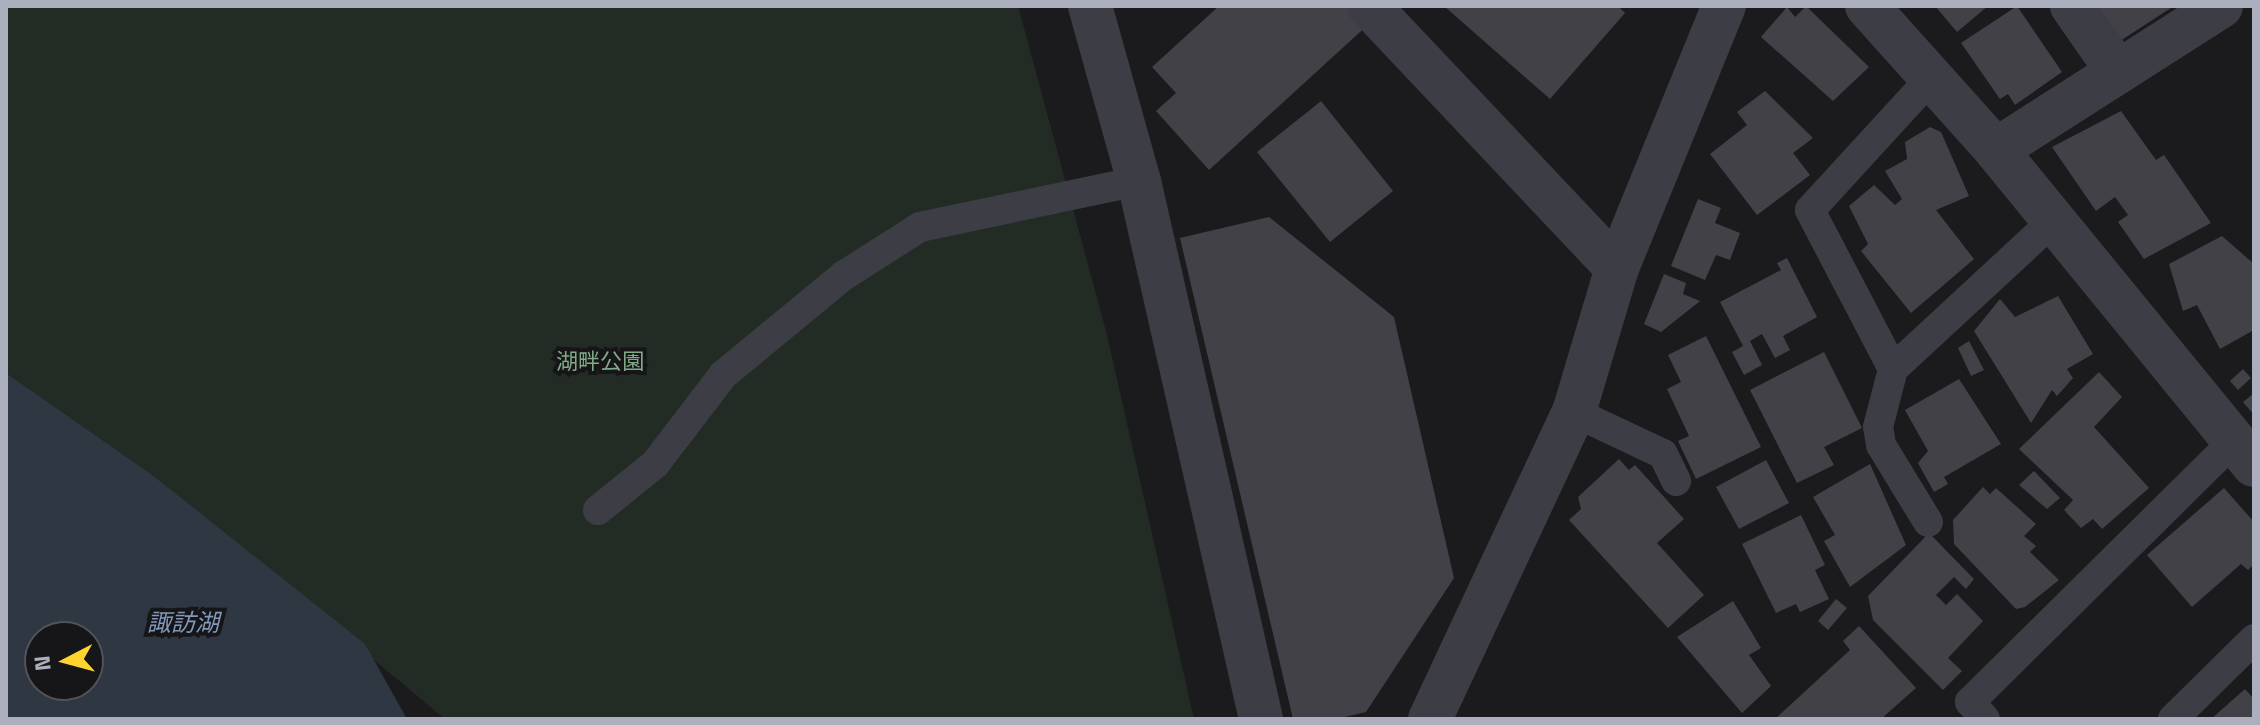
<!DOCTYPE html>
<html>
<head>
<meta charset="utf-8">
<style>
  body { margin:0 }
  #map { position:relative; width:2260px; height:725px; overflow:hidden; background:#1b1b1d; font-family:"Titillium Web","Noto Sans JP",sans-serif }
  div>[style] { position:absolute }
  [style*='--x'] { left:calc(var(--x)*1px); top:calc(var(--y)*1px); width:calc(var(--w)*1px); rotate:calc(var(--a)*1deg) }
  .green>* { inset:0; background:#222c24 }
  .water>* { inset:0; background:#2f3743 }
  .building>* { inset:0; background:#414147 }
  .service>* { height:30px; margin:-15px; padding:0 15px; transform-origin:15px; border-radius:15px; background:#3d3d45 }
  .minor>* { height:44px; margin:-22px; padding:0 22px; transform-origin:22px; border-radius:22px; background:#3d3d45 }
  .tertiary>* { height:44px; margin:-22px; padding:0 22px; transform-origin:22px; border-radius:22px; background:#3d3d45 }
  span { translate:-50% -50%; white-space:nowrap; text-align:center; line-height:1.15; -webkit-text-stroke:8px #161518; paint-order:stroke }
  .park-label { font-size:22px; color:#82aa89 }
  .water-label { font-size:24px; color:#8198bb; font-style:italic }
  .frame { position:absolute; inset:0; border:8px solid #acafbe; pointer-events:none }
  .north { position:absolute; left:24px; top:621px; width:80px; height:80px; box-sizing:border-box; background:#161518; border:2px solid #52535a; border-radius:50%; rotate:264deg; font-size:22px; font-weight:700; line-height:32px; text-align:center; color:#acafbe }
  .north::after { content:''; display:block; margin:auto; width:28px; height:36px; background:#ffd431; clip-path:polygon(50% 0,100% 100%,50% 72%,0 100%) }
</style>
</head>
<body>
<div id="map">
  <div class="green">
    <div style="clip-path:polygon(6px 6px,1018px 6px,1107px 335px,1194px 719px,445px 719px,151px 474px,6px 373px)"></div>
  </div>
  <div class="water">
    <div style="clip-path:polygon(evenodd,6px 373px,151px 474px,365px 644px,407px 719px,6px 719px,6px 373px,40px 637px,88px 637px,88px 685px,40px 685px,40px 637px)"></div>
  </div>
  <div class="building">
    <div style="clip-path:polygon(1219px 6px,1356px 6px,1371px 22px,1209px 170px,1156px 111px,1176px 93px,1152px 67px)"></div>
    <div style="clip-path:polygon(1444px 6px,1618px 6px,1625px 13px,1550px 99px)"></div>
    <div style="clip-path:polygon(1806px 6px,1869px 67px,1833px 101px,1761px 37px,1787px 7px,1795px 17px)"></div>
    <div style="clip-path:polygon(1935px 6px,1988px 6px,1957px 32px)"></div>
    <div style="clip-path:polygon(2017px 6px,2062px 72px,2015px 105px,2008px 94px,2000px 99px,1961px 43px)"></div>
    <div style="clip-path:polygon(2092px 6px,2174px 6px,2117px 43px)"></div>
    <div style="clip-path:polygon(1765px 91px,1813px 138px,1793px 153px,1810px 175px,1757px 215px,1710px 154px,1747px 125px,1737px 112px)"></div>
    <div style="clip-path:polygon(1321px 101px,1393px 191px,1330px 242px,1257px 152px)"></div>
    <div style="clip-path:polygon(2121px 111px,2156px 160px,2164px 155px,2211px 223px,2144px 259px,2118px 222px,2128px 215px,2115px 197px,2096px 211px,2052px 147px)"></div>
    <div style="clip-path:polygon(1930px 127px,1941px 132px,1969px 196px,1936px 210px,1974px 259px,1911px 313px,1861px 251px,1868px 244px,1849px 206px,1874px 185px,1895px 205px,1902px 199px,1885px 171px,1907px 159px,1905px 142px)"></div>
    <div style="clip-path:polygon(1698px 199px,1721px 208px,1715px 223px,1740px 233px,1730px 260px,1716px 255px,1705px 280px,1671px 266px)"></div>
    <div style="clip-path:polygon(1269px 217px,1394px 317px,1454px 578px,1366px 712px,1336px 719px,1293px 719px,1180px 238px)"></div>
    <div style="clip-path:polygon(2222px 236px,2254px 264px,2254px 330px,2220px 349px,2197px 305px,2183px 311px,2169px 264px)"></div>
    <div style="clip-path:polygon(1787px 258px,1817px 317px,1783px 336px,1790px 350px,1775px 358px,1762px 334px,1750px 341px,1762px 365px,1744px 375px,1732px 352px,1743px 346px,1720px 302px,1781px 270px,1777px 263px)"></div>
    <div style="clip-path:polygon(1664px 274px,1686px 283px,1683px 294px,1700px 301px,1661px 332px,1644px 324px)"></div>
    <div style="clip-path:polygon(2058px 296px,2093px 354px,2067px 369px,2073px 378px,2057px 396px,2052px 390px,2031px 423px,1974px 331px,2000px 299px,2015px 317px)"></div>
    <div style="clip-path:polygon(1706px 336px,1761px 447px,1696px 479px,1678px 441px,1689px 436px,1667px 389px,1681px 382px,1668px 355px)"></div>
    <div style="clip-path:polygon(1969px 341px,1984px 370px,1971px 376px,1958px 348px)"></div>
    <div style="clip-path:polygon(1824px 352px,1862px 428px,1824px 447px,1834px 465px,1797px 483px,1750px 390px)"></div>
    <div style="clip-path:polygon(2243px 369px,2251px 378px,2238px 390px,2230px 381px)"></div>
    <div style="clip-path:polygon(2099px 372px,2122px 397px,2094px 427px,2149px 488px,2102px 529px,2093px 519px,2081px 528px,2064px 510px,2073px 500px,2019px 449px)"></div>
    <div style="clip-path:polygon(1959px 379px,2001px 444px,1944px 477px,1948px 484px,1934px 492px,1918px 463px,1928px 451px,1905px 410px)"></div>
    <div style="clip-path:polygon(2254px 393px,2254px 415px,2243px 402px)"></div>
    <div style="clip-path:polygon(1619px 459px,1629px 470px,1635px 465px,1684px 519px,1657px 543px,1704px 595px,1668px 628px,1569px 520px,1581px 509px,1578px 497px)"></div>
    <div style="clip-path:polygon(1766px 460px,1789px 503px,1739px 529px,1716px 487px)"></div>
    <div style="clip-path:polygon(1870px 464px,1906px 545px,1850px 587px,1824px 541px,1835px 535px,1813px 497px)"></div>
    <div style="clip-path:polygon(2034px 471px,2060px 498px,2047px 509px,2019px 485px)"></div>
    <div style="clip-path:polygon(1983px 487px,1990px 494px,1996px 488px,2036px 524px,2024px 536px,2036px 546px,2030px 552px,2059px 580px,2025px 607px,2016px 609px,1954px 544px,1953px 520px)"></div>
    <div style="clip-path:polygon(2224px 488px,2254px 522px,2254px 564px,2248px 570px,2241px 564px,2192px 607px,2147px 555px)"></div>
    <div style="clip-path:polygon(1801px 515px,1825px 565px,1815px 570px,1829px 599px,1800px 612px,1796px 604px,1776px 613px,1742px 544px)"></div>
    <div style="clip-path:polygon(1929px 533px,1974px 579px,1966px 589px,1954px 577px,1936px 595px,1946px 605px,1957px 594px,1983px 621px,1948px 658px,1962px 671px,1943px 690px,1873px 620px,1868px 596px)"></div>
    <div style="clip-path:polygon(1836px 599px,1847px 608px,1828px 630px,1818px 621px)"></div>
    <div style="clip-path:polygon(1733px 601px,1761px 648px,1749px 655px,1771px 686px,1742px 713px,1677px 637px)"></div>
    <div style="clip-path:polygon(1859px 626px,1916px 688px,1881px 719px,1775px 719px,1850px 650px,1843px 641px)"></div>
    <div style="clip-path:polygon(2245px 689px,2254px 699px,2254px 719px,2211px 719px)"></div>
  </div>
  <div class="service">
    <div style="--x:1893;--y:369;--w:179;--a:-117.6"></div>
    <div style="--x:1810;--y:210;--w:180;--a:-47.5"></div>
    <div style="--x:1574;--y:412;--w:98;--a:25.3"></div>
    <div style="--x:1663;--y:454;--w:30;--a:64"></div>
    <div style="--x:598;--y:510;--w:73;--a:-38.9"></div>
    <div style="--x:655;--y:464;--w:112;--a:-52.6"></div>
    <div style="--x:723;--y:375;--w:156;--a:-39.5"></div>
    <div style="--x:843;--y:276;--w:91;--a:-32.5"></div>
    <div style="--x:920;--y:227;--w:224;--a:-11.9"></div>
    <div style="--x:1928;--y:522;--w:90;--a:-121.4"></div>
    <div style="--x:1881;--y:445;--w:18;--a:-99"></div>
    <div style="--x:1878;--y:427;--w:60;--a:-75.5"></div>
    <div style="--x:1893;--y:369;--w:217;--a:-42.8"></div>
    <div style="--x:1985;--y:719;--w:23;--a:-131"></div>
    <div style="--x:1970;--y:702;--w:371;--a:-44.7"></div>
    <div style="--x:2173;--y:719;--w:114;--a:-44.6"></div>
  </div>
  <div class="minor">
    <div style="--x:1369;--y:6;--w:361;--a:46.6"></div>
    <div style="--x:1867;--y:6;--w:193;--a:48.1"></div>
    <div style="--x:1996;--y:150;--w:407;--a:50.7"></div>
    <div style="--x:2072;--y:6;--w:80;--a:55.1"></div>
    <div style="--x:1996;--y:150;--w:267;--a:-32.6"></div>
  </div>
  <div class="tertiary">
    <div style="--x:1090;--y:6;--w:182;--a:74.4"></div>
    <div style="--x:1139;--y:181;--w:552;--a:77.22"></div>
    <div style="--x:1430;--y:719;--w:339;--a:-64.9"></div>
    <div style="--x:1574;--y:412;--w:150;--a:-73.4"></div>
    <div style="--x:1617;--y:268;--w:283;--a:-67.8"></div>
  </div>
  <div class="park-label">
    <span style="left:600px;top:362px">湖畔公園</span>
  </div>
  <div class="water-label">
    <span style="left:183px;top:623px">諏訪湖</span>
  </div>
  <div class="frame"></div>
  <div class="north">N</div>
</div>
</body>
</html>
